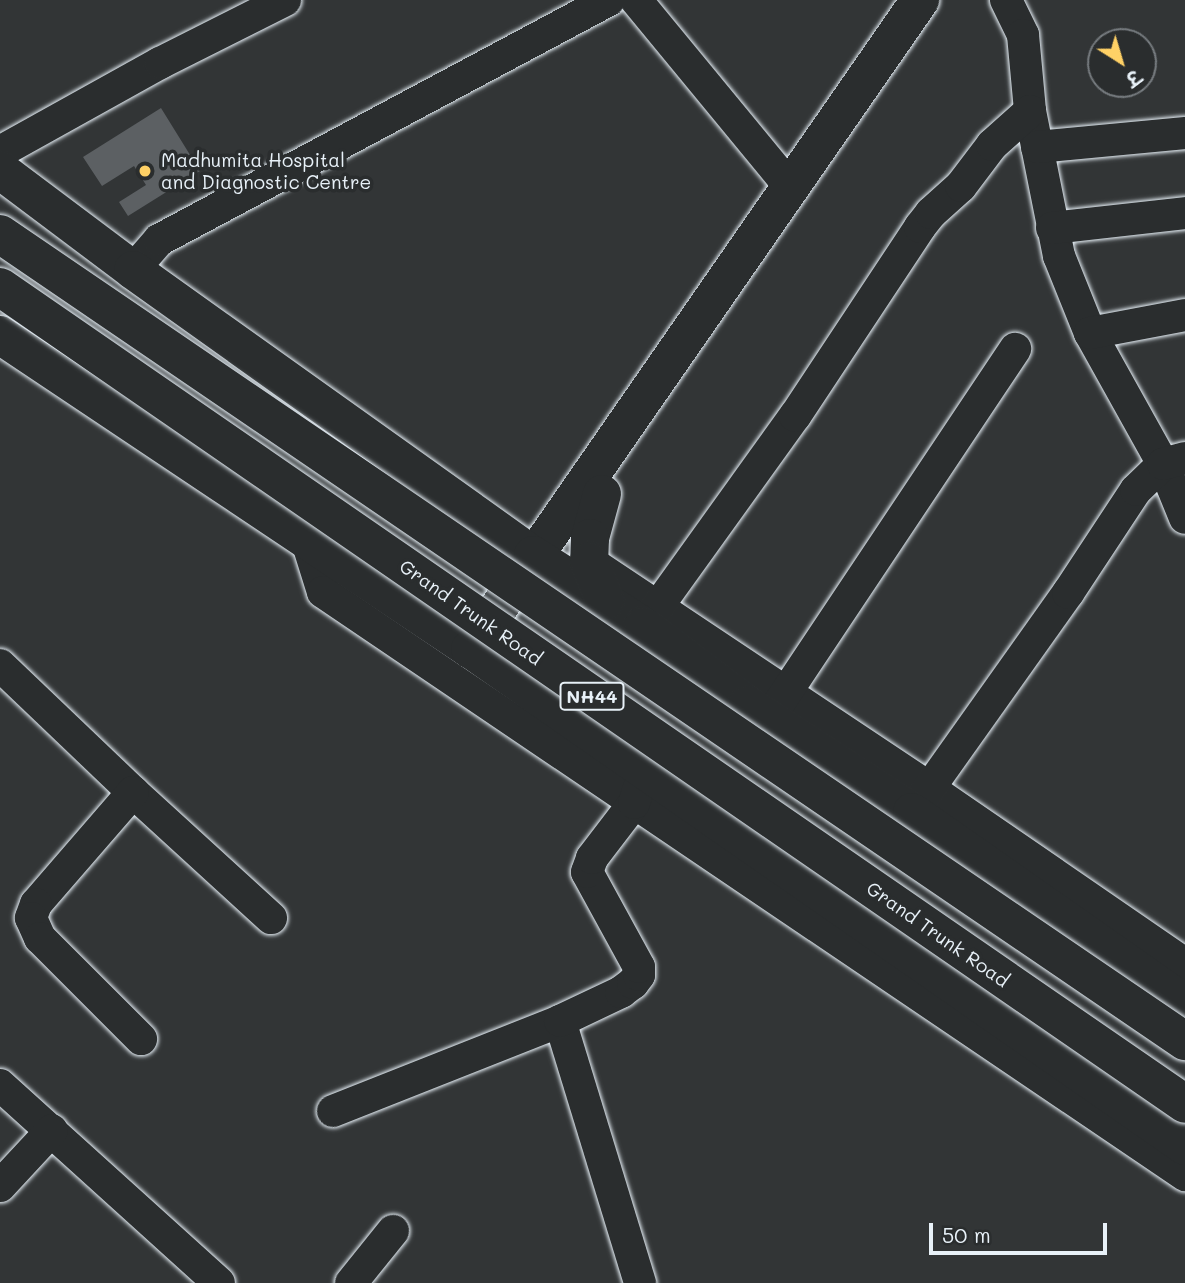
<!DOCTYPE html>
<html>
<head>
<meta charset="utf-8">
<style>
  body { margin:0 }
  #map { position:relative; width:1185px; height:1283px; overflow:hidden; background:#323536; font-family:Mali,"Playpen Sans Deva",sans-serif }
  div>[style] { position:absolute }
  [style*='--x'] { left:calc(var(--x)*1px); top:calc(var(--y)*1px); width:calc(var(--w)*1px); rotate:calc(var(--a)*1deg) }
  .building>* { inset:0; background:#5c6063 }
  .roads { filter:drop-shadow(0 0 2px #e8f1f8) drop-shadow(0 0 2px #e8f1f8) }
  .minor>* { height:32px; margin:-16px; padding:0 16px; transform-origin:16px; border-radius:16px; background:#2a2d2e }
  .major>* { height:38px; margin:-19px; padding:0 19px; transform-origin:19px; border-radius:19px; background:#2a2d2e }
  .highway>* { height:38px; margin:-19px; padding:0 19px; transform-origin:19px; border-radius:19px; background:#2a2d2e }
  .bridges { filter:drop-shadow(0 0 2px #e8f1f8) drop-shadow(0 0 2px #e8f1f8) }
  .highway-bridge>* { height:38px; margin:-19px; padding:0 19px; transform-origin:19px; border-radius:19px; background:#2a2d2e }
  .dots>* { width:19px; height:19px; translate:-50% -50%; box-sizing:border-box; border:4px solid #2a2d2e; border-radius:50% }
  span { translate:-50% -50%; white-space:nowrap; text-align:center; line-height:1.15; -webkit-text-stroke:7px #2a2d2e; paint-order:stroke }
  .shield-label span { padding:2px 5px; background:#2a2d2e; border:2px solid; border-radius:5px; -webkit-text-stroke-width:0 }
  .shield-label { font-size:18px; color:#e8f1f8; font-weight:700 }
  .poi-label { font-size:19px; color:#e8f1f8 }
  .left { translate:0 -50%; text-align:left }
  .street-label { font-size:19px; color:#e8f1f8 }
  .north { position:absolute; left:1087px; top:28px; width:70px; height:70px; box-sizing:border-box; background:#2a2d2e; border:2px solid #767b7f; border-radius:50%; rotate:143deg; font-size:19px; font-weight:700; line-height:28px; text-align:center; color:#e8f1f8 }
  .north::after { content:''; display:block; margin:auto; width:24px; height:32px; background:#ffd166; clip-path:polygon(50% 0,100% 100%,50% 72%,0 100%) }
  .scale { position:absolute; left:929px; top:1223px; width:178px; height:32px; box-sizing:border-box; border:4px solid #e8f1f8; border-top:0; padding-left:9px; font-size:21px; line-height:24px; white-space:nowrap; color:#e8f1f8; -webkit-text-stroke:5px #2a2d2e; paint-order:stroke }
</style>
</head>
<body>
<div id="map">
  <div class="building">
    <div style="clip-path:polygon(161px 108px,200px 171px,128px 216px,119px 202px,146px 185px,134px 166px,102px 186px,83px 157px)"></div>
  </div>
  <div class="roads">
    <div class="minor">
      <div style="--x:636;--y:0;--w:242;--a:50.5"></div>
      <div style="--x:1006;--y:0;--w:39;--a:64"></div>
      <div style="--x:1023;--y:35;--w:76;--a:84.7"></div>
      <div style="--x:1030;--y:111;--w:148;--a:78.7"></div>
      <div style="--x:1059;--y:256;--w:83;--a:68.1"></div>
      <div style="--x:1090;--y:333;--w:150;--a:60.9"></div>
      <div style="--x:1163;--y:464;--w:58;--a:67.8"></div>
      <div style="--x:1037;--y:147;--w:149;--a:-5.4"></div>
      <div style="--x:0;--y:152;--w:183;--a:-29.1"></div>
      <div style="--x:160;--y:63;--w:140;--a:-26.7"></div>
      <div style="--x:1052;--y:228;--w:134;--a:-6.4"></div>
      <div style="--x:133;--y:270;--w:40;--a:-49"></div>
      <div style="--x:159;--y:240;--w:510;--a:-28.07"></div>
      <div style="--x:1090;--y:333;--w:97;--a:-10.7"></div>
      <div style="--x:307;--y:541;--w:53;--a:72.6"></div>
      <div style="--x:323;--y:592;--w:1041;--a:34.07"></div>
      <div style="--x:589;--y:561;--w:409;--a:33.7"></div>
      <div style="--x:929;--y:788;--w:311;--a:34.5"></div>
      <div style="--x:646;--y:623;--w:255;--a:-54.3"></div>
      <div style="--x:795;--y:416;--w:227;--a:-56.5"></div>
      <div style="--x:920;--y:227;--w:18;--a:-52"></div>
      <div style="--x:931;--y:213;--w:40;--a:-42"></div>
      <div style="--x:961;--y:186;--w:51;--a:-52.9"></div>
      <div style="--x:992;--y:145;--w:51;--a:-41.8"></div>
      <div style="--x:0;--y:665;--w:184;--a:43.7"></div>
      <div style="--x:133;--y:792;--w:187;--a:42.4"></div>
      <div style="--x:775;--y:709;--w:433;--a:-56.3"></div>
      <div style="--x:133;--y:792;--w:148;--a:130.9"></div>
      <div style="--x:36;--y:904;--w:15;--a:110"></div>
      <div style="--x:31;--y:918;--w:22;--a:66"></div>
      <div style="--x:40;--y:938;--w:143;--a:45"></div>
      <div style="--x:918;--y:804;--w:259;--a:-54.6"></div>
      <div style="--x:1068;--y:593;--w:123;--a:-56.6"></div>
      <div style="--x:1136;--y:490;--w:37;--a:-44"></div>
      <div style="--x:1163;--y:464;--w:23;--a:-15"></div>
      <div style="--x:560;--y:1021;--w:274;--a:73"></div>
      <div style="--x:0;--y:1085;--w:295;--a:42.1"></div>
      <div style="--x:333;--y:1111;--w:244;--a:-21.6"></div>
      <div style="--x:560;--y:1021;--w:68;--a:-25.4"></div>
      <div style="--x:621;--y:992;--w:15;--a:-37"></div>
      <div style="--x:633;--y:983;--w:10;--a:-53"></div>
      <div style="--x:639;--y:975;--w:8;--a:-90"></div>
      <div style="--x:639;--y:967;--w:108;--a:-118.7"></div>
      <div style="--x:587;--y:872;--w:15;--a:-70"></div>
      <div style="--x:592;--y:858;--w:69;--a:-52.6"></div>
      <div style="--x:634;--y:803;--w:22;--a:-72"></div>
      <div style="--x:0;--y:1186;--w:76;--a:-47.1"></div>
      <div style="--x:351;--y:1283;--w:67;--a:-51.1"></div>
    </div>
    <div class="major">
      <div style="--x:470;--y:649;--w:790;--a:-55.26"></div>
    </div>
    <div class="highway">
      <div style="--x:0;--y:170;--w:166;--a:36.9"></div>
      <div style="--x:133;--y:270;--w:491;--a:35.5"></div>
      <div style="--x:533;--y:555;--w:131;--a:32.8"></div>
      <div style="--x:643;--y:626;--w:131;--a:37.2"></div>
      <div style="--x:747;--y:705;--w:197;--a:33"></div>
      <div style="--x:912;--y:812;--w:333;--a:35"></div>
      <div style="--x:0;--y:335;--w:565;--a:33.75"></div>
      <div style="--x:470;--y:649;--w:871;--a:34.8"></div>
      <div style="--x:602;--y:494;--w:46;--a:105.3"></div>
      <div style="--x:590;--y:538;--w:23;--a:92"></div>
      <div style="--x:589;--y:561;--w:43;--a:68.2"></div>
    </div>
  </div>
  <div class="bridges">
    <div class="highway-bridge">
      <div style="--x:0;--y:234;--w:1434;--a:34.26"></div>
      <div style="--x:0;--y:287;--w:1439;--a:34.58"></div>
    </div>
  </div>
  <div class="dots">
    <div style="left:145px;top:171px;background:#ffd166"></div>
  </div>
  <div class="shield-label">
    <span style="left:592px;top:696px">NH44</span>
  </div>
  <div class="poi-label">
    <span class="left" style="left:161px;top:171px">Madhumita Hospital<br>and Diagnostic Centre</span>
  </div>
  <div class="street-label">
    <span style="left:471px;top:612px;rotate:35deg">Grand Trunk Road</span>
    <span style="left:938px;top:934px;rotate:35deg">Grand Trunk Road</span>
  </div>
  <div class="north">उ</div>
  <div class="scale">50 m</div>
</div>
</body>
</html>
